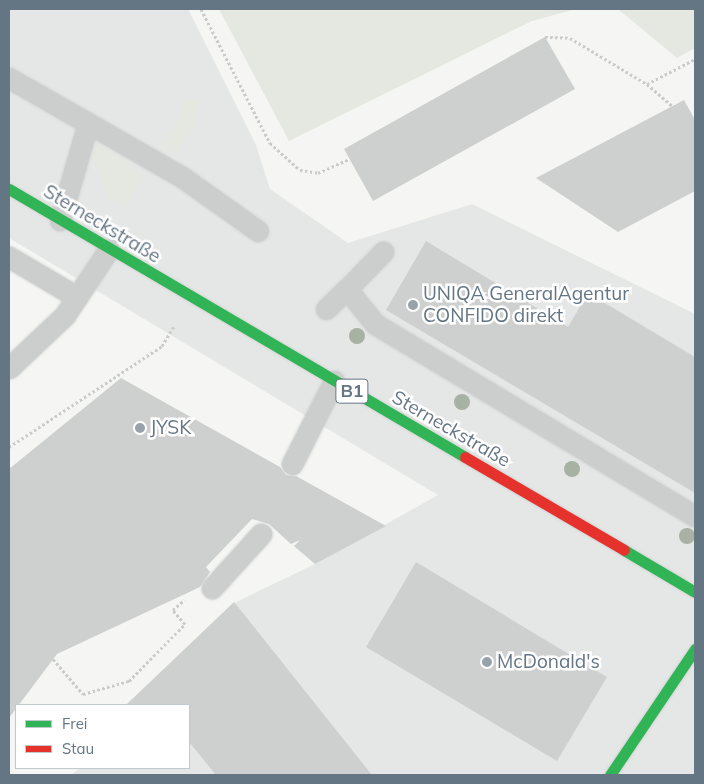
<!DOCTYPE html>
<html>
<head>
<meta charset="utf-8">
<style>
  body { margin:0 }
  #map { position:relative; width:704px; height:784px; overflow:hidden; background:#f5f5f3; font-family:Mulish,sans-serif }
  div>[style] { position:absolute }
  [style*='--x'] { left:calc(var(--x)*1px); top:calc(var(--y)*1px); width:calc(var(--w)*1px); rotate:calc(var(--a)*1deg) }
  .built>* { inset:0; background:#e5e7e6 }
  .green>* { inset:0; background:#e4e8e1 }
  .building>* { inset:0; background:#cecfcf }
  .path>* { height:3px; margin-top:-1.5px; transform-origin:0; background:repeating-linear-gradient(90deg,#cacbcb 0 2.5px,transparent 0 5px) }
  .roads { filter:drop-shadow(0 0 1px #d1d3d3) drop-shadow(0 0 1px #d1d3d3) }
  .lane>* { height:21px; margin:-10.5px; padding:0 10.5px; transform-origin:10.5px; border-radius:10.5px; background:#cccece }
  .fast>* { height:11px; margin:-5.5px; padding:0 5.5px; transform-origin:5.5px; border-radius:5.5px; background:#30b455 }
  .jam>* { height:11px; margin:-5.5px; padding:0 5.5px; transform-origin:5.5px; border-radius:5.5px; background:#e5322d }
  .trees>* { width:16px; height:16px; margin:-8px; border-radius:50%; background:#a7b2a4 }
  .dots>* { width:14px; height:14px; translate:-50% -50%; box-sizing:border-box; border:2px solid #fff; border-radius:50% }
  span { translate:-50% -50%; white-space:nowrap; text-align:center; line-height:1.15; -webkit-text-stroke:5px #fff; paint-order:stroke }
  .shield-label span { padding:1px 4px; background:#fff; border:1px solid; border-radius:4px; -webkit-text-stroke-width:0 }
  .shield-label { font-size:18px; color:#647584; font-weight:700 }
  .street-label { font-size:19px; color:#647584 }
  .poi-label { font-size:19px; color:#647584 }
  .left { translate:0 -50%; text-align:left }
  .frame { position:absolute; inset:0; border:10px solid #647584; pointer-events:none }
  .legend { position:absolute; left:15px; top:704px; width:175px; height:65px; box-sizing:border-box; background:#fff; border:1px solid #c1c8ce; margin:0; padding:6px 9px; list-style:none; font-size:15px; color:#647584 }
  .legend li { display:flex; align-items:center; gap:10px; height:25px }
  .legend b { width:25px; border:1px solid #c1c8ce }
</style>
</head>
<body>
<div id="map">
  <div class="built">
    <div style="clip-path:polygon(9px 9px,188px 9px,256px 145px,270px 189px,348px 243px,472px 204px,695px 314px,695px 775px,71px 775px,80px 768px,189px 768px,189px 705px,126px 705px,234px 603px,315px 564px,438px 495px,9px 238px)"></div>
  </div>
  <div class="green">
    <div style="clip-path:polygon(219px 9px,576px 9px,532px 21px,289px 141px)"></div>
    <div style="clip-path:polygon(618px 9px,695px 9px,695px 48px,677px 58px)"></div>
    <div style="clip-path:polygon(184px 99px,199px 100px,195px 123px,178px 152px,154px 151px,173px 130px)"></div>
    <div style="clip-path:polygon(99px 141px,144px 176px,125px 207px,108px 199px,91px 154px,90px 148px)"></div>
  </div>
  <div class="building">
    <div style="clip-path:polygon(545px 37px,575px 89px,373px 201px,344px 149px)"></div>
    <div style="clip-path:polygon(684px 100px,695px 120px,695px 191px,618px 232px,536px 178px)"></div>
    <div style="clip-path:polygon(426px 241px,568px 327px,588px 293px,695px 357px,695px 493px,386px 310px)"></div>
    <div style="clip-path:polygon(121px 378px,280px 467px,286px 475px,296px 476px,386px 526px,315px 564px,294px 546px,300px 540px,291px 544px,269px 524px,252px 519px,206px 567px,210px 572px,200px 587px,57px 654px,9px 718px,9px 469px)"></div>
    <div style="clip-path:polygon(416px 562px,607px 677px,557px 761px,366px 647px)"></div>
    <div style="clip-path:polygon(234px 602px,372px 775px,216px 775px,189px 742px,189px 705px,126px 705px)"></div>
  </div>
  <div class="path">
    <div style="--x:201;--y:9;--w:151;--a:62.8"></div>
    <div style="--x:270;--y:143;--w:40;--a:42"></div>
    <div style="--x:300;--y:170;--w:18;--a:9"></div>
    <div style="--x:318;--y:173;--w:34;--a:-24"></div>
    <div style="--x:545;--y:37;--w:25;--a:2"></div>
    <div style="--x:570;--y:38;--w:90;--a:30.9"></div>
    <div style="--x:647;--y:84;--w:54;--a:-27.5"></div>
    <div style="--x:647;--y:84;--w:33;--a:41"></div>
    <div style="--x:9;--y:447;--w:183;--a:-33.4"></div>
    <div style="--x:162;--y:346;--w:23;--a:-59"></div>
    <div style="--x:53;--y:659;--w:46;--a:49.4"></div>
    <div style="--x:83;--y:694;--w:48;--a:-15.8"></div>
    <div style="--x:129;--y:681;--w:80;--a:-45.5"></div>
    <div style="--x:185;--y:624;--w:18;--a:-131"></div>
    <div style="--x:173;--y:610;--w:15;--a:-42"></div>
  </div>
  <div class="roads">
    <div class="lane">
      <div style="--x:9;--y:78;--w:91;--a:29.7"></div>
      <div style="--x:88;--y:123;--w:101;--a:106.1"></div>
      <div style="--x:88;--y:123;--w:108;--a:29.9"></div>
      <div style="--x:182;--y:177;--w:93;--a:35.4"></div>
      <div style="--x:9;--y:257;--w:79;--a:30.5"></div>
      <div style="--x:347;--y:289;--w:52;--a:-45.8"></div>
      <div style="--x:326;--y:309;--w:29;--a:-44"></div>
      <div style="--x:347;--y:289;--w:45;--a:51.3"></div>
      <div style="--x:375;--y:324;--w:373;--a:31"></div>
      <div style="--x:9;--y:368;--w:77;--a:-43.4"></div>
      <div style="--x:65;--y:315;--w:79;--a:-56.3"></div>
      <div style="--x:292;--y:464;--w:93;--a:-63.2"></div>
      <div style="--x:212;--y:588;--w:73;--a:-47.8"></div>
    </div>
    <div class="fast">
      <div style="--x:9;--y:189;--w:529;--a:30.44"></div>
      <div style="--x:624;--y:550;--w:82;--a:30.6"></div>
      <div style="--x:610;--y:775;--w:152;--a:-56"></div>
    </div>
    <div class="jam">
      <div style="--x:465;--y:457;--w:184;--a:30.3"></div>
    </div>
  </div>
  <div class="trees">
    <div style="left:357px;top:336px"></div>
    <div style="left:462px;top:402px"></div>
    <div style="left:572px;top:469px"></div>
    <div style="left:687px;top:536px"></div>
  </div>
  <div class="dots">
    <div style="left:413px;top:305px;background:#97a2ab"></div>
    <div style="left:140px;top:428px;background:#97a2ab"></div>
    <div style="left:487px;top:662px;background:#97a2ab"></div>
  </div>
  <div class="shield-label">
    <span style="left:352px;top:391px">B1</span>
  </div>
  <div class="street-label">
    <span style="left:102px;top:224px;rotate:31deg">Sterneckstraße</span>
    <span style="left:451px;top:429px;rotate:30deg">Sterneckstraße</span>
  </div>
  <div class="poi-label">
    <span class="left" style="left:423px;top:305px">UNIQA GeneralAgentur<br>CONFIDO direkt</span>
    <span class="left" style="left:150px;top:428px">JYSK</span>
    <span class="left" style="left:497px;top:662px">McDonald's</span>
  </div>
  <div class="frame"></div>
  <ul class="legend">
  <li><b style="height:6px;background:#30b455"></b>Frei</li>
  <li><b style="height:6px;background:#e5322d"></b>Stau</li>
  </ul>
</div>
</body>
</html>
